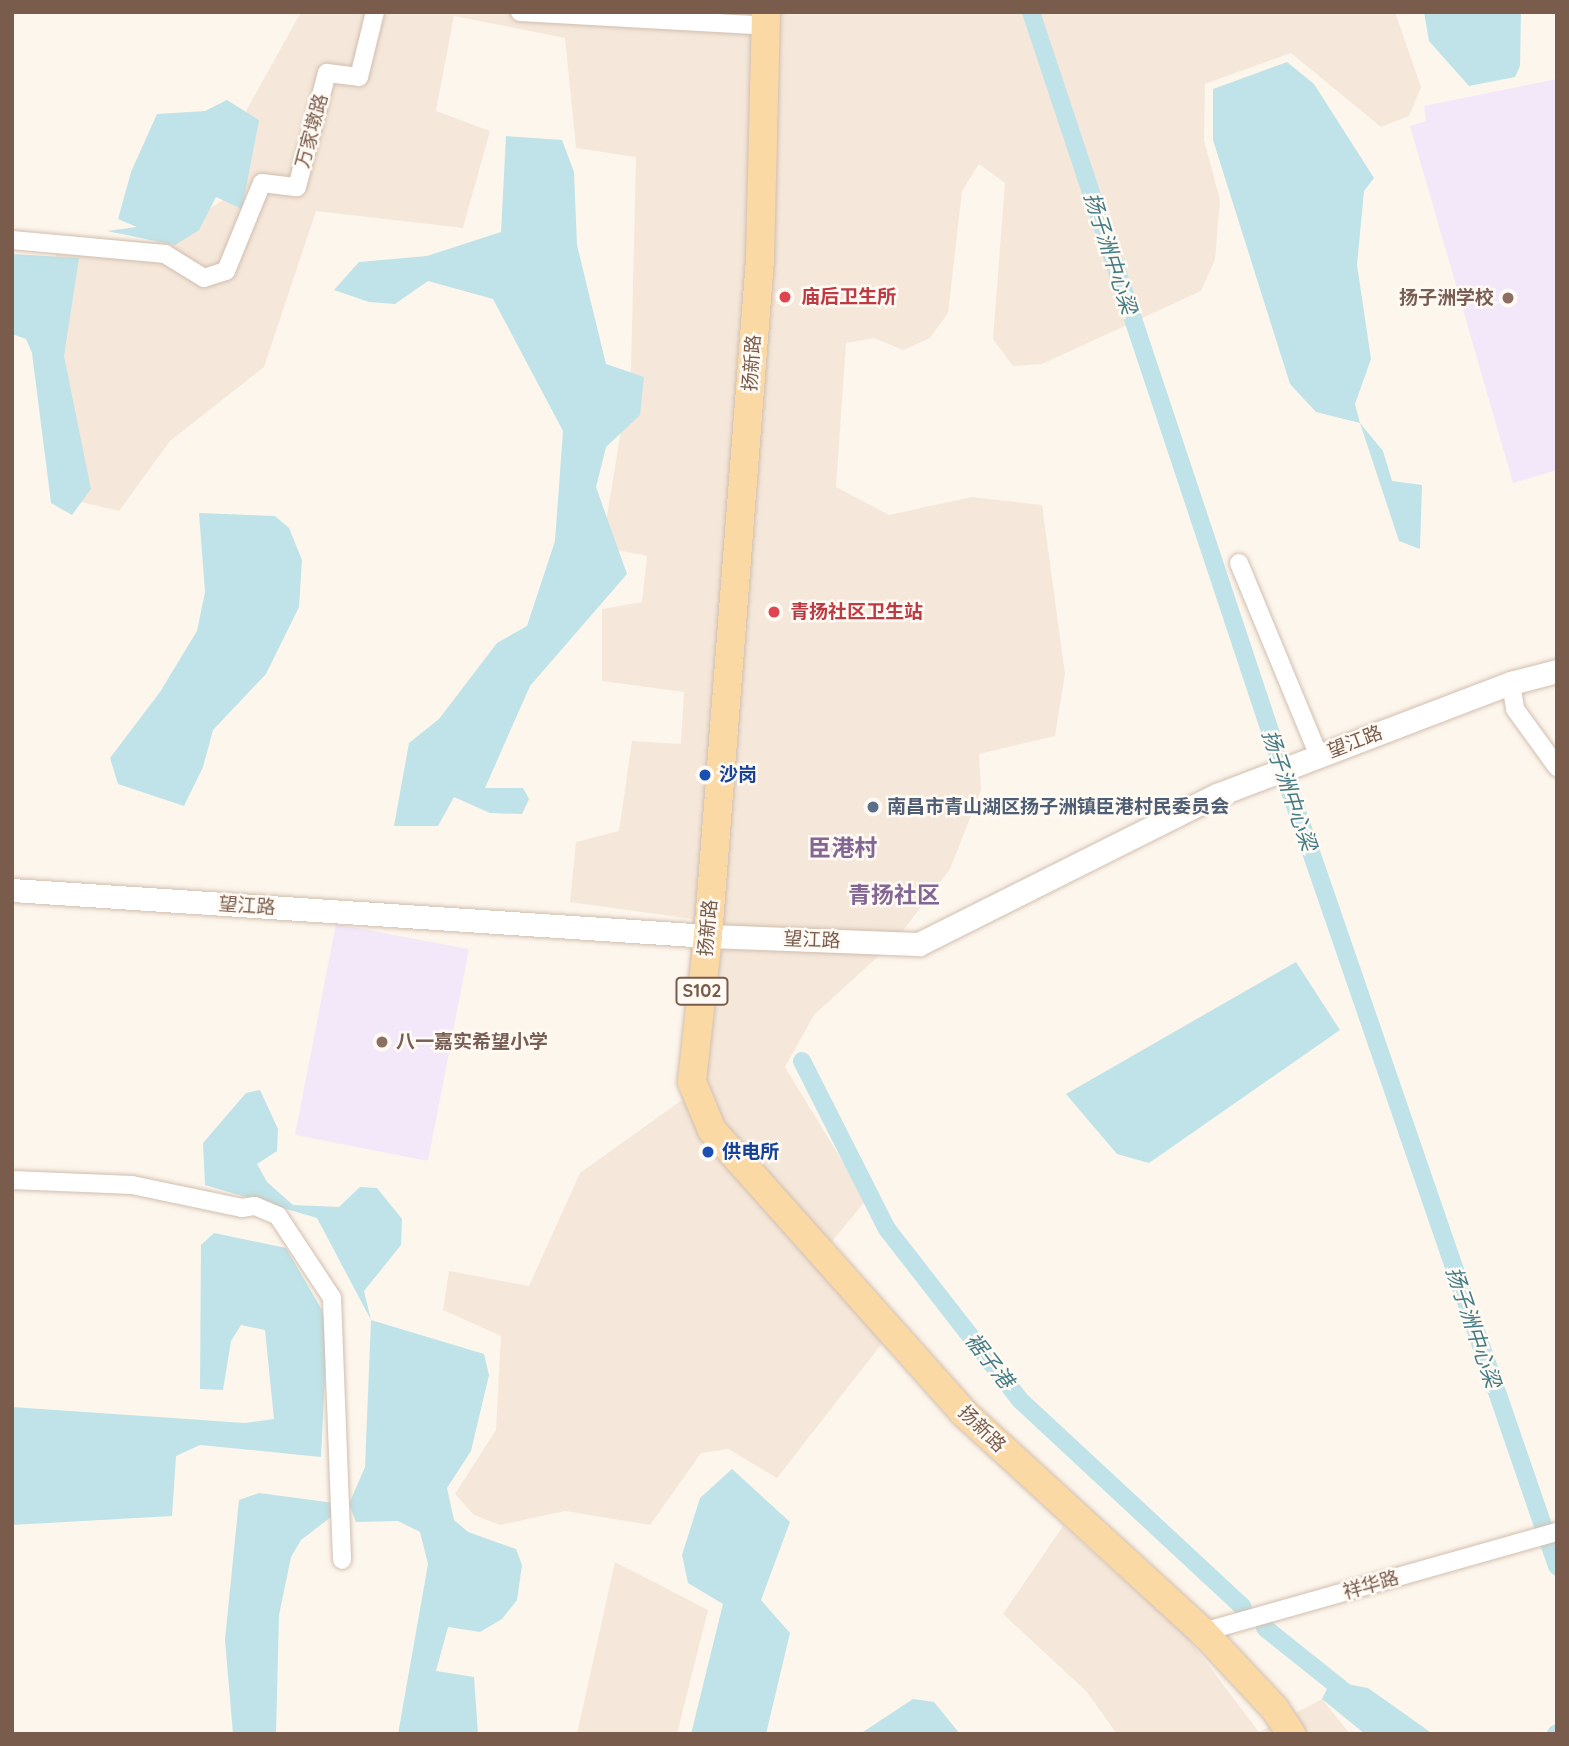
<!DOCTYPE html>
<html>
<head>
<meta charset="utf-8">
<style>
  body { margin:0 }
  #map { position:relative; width:1569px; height:1746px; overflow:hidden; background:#fdf6ec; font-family:Quicksand,"Noto Sans SC",sans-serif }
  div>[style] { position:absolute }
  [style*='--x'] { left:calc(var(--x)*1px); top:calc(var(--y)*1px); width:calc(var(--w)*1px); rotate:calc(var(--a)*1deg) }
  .residential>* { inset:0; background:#f5e8da }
  .education>* { inset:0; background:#f3e8fa }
  .water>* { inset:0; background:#bfe3e8 }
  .canal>* { height:18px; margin:-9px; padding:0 9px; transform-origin:9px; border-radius:9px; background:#bfe3e8 }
  .roads { filter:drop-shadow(0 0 2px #d1beb0) drop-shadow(0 0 2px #d1beb0) }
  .minor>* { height:18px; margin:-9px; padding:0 9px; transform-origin:9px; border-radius:9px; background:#fff }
  .tertiary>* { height:23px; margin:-11.5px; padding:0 11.5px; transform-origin:11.5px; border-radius:11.5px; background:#fff }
  .primary>* { height:28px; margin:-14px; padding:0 14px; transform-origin:14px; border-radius:14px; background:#fbd9a5 }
  .dots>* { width:19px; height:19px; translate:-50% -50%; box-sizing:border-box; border:4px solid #fffaf3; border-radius:50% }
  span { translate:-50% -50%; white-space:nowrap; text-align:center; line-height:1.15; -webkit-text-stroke:5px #fffaf3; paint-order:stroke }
  .shield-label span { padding:2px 5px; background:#fffaf3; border:2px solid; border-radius:5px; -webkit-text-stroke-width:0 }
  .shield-label { font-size:18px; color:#7a5c4d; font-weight:700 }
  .street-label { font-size:19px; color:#7a5c4d }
  .health-label { font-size:19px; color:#be3a42; font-weight:700 }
  .left { translate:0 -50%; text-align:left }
  .education-label { font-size:19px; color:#785e54; font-weight:700 }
  .right { translate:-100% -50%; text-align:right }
  .transit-label { font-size:19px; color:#164399; font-weight:700 }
  .service-label { font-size:19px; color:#4e5e75; font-weight:700 }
  .water-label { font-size:21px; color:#437c86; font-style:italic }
  .quarter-label { font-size:23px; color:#846695; font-weight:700 }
  .frame { position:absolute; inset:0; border:14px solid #7a5c4d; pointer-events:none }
</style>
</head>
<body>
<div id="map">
  <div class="residential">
    <div style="clip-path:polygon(301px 12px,1395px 12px,1421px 87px,1409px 116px,1381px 127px,1291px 53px,1205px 84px,1204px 140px,1220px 200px,1215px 260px,1201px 291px,1042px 364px,1013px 366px,993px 339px,1005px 183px,979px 164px,962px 191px,948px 313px,930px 338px,903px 350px,874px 338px,846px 343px,836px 487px,889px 515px,972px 497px,1042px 505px,1065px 674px,1055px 736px,979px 754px,981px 790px,950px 869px,895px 941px,814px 1015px,785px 1067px,866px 1200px,815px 1262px,887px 1337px,777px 1478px,728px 1449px,701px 1453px,650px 1525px,565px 1511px,500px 1525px,474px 1515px,455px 1494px,496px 1430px,501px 1336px,443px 1310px,449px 1271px,529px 1286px,580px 1173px,682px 1100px,692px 919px,570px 902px,576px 842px,619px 831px,632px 741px,681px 744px,684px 692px,602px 681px,602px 609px,642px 602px,647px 556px,602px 547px,631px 369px,636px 157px,576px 148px,565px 38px,454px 16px,436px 111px,490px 131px,463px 228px,316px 211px,264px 367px,170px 441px,119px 511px,73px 500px,51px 340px,57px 236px,155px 242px,222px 201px,246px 111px)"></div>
    <div style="clip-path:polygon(1063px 1526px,1184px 1633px,1259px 1732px,1322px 1699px,1350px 1734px,1117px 1734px,1086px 1691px,1003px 1614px)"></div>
    <div style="clip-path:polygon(615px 1562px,708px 1610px,677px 1734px,577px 1734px)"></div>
  </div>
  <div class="education">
    <div style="clip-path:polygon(1557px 79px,1557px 470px,1513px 483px,1410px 126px,1426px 121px,1424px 106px)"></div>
    <div style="clip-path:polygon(336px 924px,469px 949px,428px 1161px,295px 1135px)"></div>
  </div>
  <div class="water">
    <div style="clip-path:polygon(1424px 12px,1521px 12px,1520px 66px,1515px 77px,1469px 86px,1429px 41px)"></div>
    <div style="clip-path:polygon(1287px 62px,1314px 84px,1374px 178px,1364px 191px,1357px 265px,1371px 359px,1355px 404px,1360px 423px,1383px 451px,1392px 481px,1422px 485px,1420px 549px,1399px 541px,1360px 423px,1316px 412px,1290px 384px,1213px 140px,1213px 89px)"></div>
    <div style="clip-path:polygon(227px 100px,259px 120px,242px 209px,216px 197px,199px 230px,175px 245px,107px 231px,137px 227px,118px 219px,131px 172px,157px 114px,205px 111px)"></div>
    <div style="clip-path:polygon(506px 136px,562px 140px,574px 172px,577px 245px,606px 364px,644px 377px,640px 415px,606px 447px,596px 487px,627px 574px,530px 686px,485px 788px,523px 788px,529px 799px,522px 814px,490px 813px,454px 797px,438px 826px,394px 826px,409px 743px,439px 719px,497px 643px,527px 626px,555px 541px,563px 431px,493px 299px,428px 281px,395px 304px,369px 302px,334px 290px,359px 262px,427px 256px,501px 232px)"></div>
    <div style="clip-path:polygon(12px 254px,79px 258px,64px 356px,91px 489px,72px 515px,51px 503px,32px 353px,26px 339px,12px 334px)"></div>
    <div style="clip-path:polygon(199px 513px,275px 516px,289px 528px,302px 560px,299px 607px,266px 674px,213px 730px,203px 767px,184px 806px,118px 784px,110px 758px,160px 692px,197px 631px,205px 592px)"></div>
    <div style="clip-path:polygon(1296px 962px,1340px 1030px,1149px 1163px,1117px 1154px,1066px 1094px)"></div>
    <div style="clip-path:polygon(260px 1090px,278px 1129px,277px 1151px,257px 1164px,267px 1182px,293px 1205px,339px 1207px,360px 1187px,377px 1188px,402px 1219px,401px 1245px,364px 1291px,371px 1320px,484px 1354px,489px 1375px,471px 1451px,447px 1488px,454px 1520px,468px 1532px,516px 1549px,522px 1565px,517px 1600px,502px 1619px,480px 1632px,448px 1627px,436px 1671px,474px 1677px,478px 1734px,398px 1734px,428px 1564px,420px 1532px,398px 1521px,356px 1522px,349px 1504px,365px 1467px,371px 1320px,317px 1218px,205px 1185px,203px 1143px,246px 1093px)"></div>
    <div style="clip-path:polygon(214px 1233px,286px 1248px,322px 1310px,327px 1336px,321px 1457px,200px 1445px,176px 1456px,172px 1516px,12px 1525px,12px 1407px,245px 1423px,274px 1419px,265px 1330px,241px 1325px,231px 1341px,223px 1390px,200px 1389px,201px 1245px)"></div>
    <div style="clip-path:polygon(732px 1469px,790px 1522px,761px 1600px,790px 1633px,766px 1734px,691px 1734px,723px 1604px,688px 1583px,682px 1555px,700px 1498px)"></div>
    <div style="clip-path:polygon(259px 1493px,334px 1503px,331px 1517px,301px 1540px,291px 1557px,279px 1615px,276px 1734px,233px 1734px,225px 1640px,239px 1500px)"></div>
    <div style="clip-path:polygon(1331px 1681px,1368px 1688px,1433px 1734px,1365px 1734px,1322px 1699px)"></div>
    <div style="clip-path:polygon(913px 1699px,934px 1702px,960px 1734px,860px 1734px)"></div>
  </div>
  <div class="canal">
    <div style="--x:1031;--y:12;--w:824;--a:71.61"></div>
    <div style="--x:1291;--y:794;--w:817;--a:70.99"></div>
    <div style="--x:802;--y:1061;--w:188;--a:63.2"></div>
    <div style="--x:887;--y:1229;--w:217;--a:52.1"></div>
    <div style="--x:1020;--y:1400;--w:304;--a:42.9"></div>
    <div style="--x:1265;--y:1628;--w:107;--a:38.6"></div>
    <div style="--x:1556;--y:1734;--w:1;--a:-45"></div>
  </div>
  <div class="roads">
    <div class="minor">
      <div style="--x:520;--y:12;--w:247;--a:3.2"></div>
      <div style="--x:12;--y:240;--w:154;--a:5.2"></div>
      <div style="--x:165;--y:254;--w:46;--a:31.6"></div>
      <div style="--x:204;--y:278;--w:23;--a:-18"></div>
      <div style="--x:226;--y:271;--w:95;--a:-67.8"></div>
      <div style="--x:262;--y:183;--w:35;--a:7"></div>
      <div style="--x:297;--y:187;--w:118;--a:-75.3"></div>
      <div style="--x:327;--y:73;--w:32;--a:7"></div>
      <div style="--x:359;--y:77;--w:67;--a:-76.2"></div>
      <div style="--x:1239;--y:563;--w:209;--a:67.5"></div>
      <div style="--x:1511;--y:683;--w:26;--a:81"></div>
      <div style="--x:1515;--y:709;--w:72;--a:54.1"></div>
      <div style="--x:12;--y:1180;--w:120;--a:2.4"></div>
      <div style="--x:132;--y:1185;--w:112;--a:11.8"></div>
      <div style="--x:242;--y:1208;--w:13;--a:-9"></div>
      <div style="--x:255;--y:1206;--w:25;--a:23"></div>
      <div style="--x:278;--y:1216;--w:98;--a:56.6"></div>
      <div style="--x:332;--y:1298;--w:262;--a:87.8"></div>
      <div style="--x:1203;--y:1632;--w:368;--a:-15.8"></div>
    </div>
    <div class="tertiary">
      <div style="--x:12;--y:890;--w:698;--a:3.78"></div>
      <div style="--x:708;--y:936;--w:211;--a:2.2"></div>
      <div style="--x:919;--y:944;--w:333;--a:-26.6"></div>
      <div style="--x:1217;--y:795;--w:315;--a:-20.9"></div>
      <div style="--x:1511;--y:683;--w:48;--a:-14.6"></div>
    </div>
    <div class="primary">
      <div style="--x:766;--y:12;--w:247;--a:91.4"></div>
      <div style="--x:760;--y:259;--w:679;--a:94.39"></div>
      <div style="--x:708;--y:936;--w:147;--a:96.3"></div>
      <div style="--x:692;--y:1082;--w:52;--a:67.4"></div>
      <div style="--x:712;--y:1130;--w:379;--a:48.3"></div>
      <div style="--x:964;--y:1413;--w:324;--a:42.5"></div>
      <div style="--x:1203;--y:1632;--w:105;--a:46.9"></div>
      <div style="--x:1275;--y:1709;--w:30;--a:57"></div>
    </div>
  </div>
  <div class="dots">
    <div style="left:785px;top:297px;background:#e0444e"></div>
    <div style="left:1508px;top:298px;background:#8d6e63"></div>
    <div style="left:774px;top:612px;background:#e0444e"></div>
    <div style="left:705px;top:775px;background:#1a4fb4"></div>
    <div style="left:873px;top:807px;background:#5c6f8a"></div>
    <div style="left:382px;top:1042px;background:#8d6e63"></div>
    <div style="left:708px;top:1152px;background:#1a4fb4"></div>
  </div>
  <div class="shield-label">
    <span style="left:702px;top:991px">S102</span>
  </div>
  <div class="street-label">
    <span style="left:312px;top:131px;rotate:-75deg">万家墩路</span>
    <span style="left:752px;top:363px;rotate:-86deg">扬新路</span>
    <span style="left:1355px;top:742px;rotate:-21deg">望江路</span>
    <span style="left:247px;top:906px;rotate:4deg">望江路</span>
    <span style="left:708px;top:928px;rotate:-85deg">扬新路</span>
    <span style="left:812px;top:940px;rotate:2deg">望江路</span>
    <span style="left:982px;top:1429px;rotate:44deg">扬新路</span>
    <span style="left:1371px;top:1585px;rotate:-16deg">祥华路</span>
  </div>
  <div class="health-label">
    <span class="left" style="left:801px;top:297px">庙后卫生所</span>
    <span class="left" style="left:790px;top:612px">青扬社区卫生站</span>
  </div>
  <div class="education-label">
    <span class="right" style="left:1494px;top:298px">扬子洲学校</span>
    <span class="left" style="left:396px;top:1042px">八一嘉实希望小学</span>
  </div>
  <div class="transit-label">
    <span class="left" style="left:719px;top:775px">沙岗</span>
    <span class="left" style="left:722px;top:1152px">供电所</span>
  </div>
  <div class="service-label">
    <span class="left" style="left:887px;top:807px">南昌市青山湖区扬子洲镇臣港村民委员会</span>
  </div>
  <div class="water-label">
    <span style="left:1111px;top:253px;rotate:72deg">扬子洲中心梁</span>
    <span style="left:1290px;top:790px;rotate:71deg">扬子洲中心梁</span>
    <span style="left:1474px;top:1327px;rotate:71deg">扬子洲中心梁</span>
    <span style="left:990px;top:1360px;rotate:52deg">裾子港</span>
  </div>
  <div class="quarter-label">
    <span style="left:843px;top:848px">臣港村</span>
    <span style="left:894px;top:895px">青扬社区</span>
  </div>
  <div class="frame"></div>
</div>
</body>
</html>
